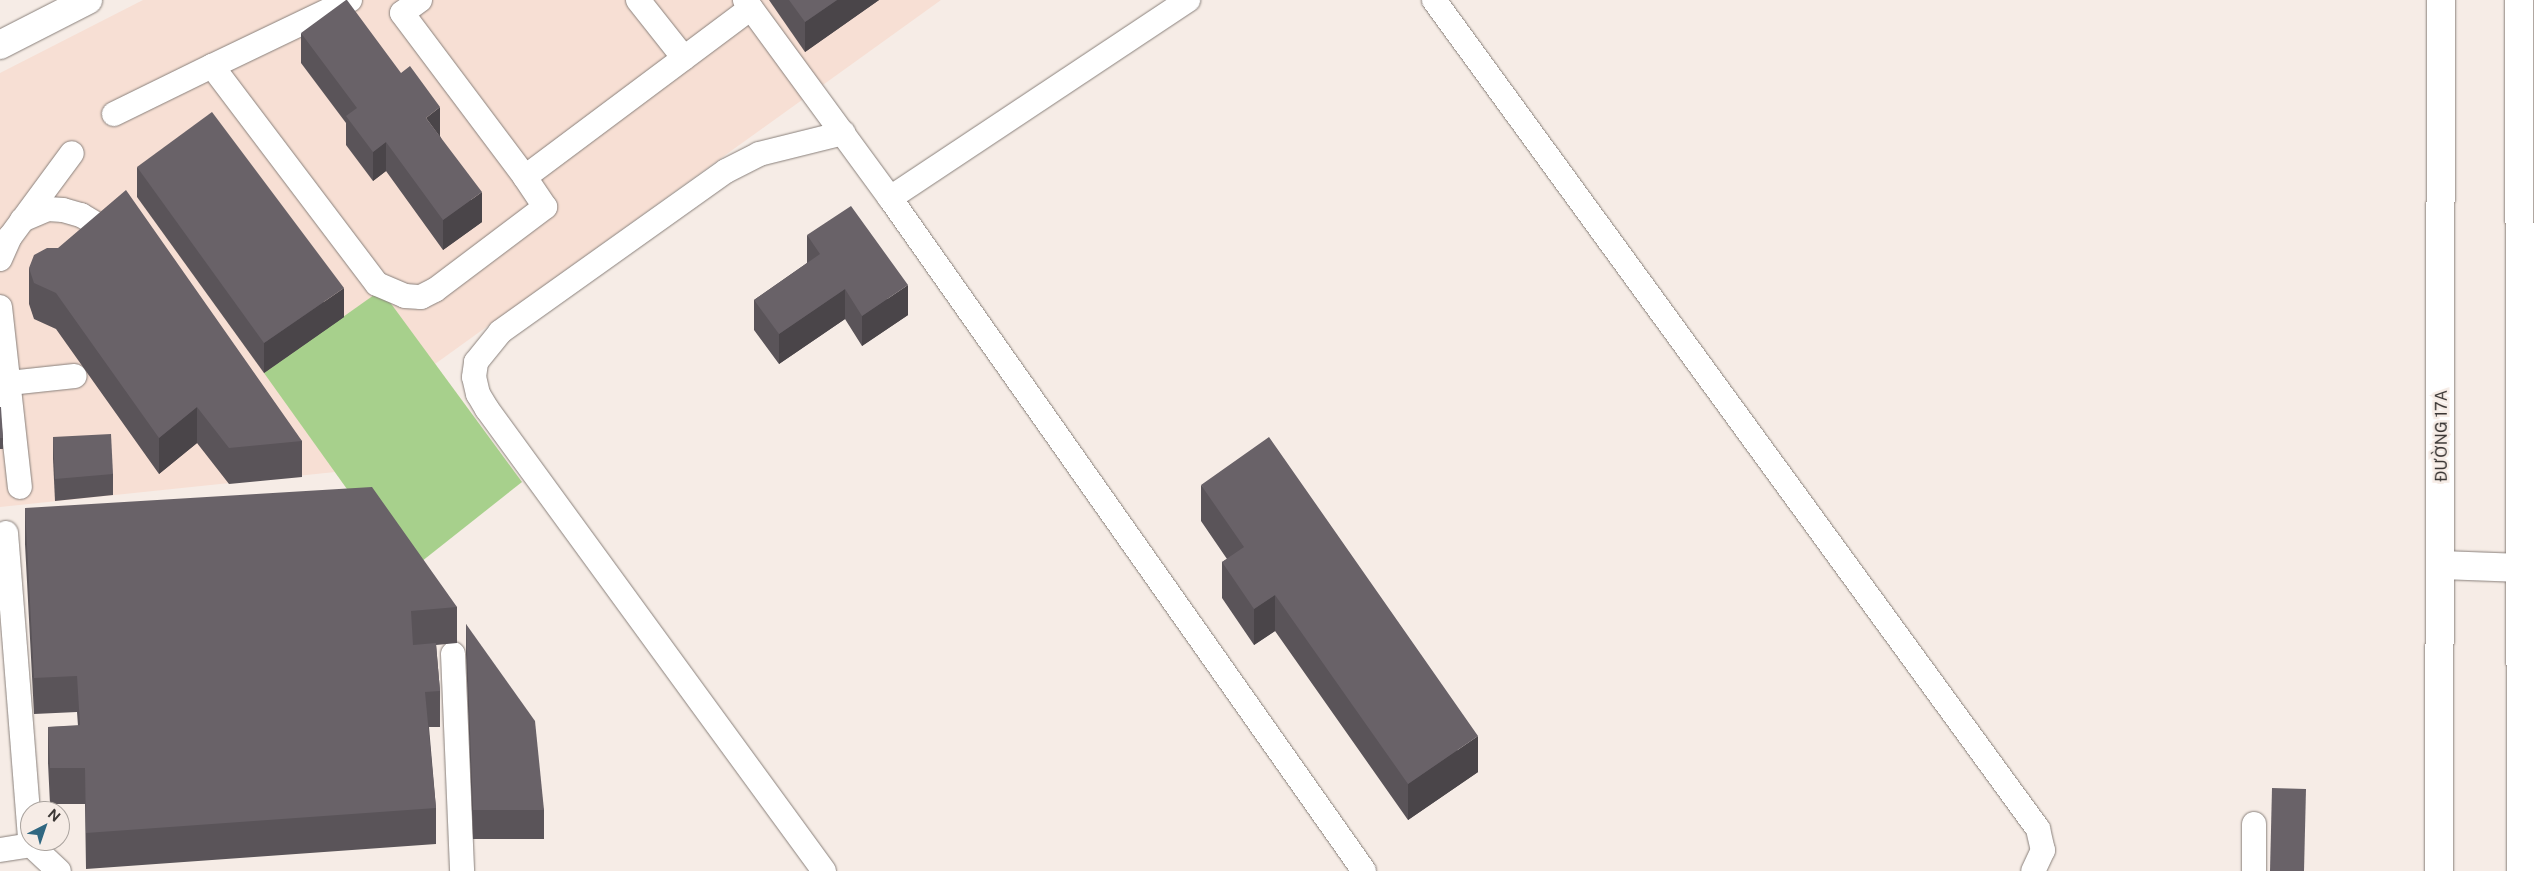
<!DOCTYPE html>
<html>
<head>
<meta charset="utf-8">
<style>
  body { margin:0 }
  #map { position:relative; width:2534px; height:871px; overflow:hidden; background:#f6ece6; font-family:"Public Sans",sans-serif }
  div>[style] { position:absolute }
  [style*='--x'] { left:calc(var(--x)*1px); top:calc(var(--y)*1px); width:calc(var(--w)*1px); rotate:calc(var(--a)*1deg) }
  .commercial>* { inset:0; background:#f7dfd4 }
  .green>* { inset:0; background:#a7d08c }
  .roads { filter:drop-shadow(0 0 1px #89807b) drop-shadow(0 0 1px #89807b) }
  .service>* { height:24px; margin:-12px; padding:0 12px; transform-origin:12px; border-radius:12px; background:#fff }
  .minor>* { height:28px; margin:-14px; padding:0 14px; transform-origin:14px; border-radius:14px; background:#fff }
  .tertiary>* { height:28px; margin:-14px; padding:0 14px; transform-origin:14px; border-radius:14px; background:#fff }
  .wall>* { inset:0; background:#5a5459 }
  .shaded-wall>* { inset:0; background:#4a4549 }
  .building>* { inset:0; background:#696268 }
  span { translate:-50% -50%; white-space:nowrap; text-align:center; line-height:1.15; -webkit-text-stroke:5px #f6ece6; paint-order:stroke }
  .street-label { font-size:16px; color:#3b3735 }
  .north { position:absolute; left:20px; top:801px; width:50px; height:50px; box-sizing:border-box; background:#f6ece6; border:1px solid #aba49f; border-radius:50%; rotate:41deg; font-size:14px; font-weight:700; line-height:20px; text-align:center; color:#3b3735 }
  .north::after { content:''; display:block; margin:auto; width:18px; height:22px; background:#306781; clip-path:polygon(50% 0,100% 100%,50% 72%,0 100%) }
</style>
</head>
<body>
<div id="map">
  <div class="commercial">
    <div style="clip-path:polygon(143px 0,941px 0,435px 364px,522px 482px,372px 523px,335px 472px,0 507px,0 73px)"></div>
  </div>
  <div class="green">
    <div style="clip-path:polygon(381px 290px,522px 482px,407px 573px,264px 373px)"></div>
  </div>
  <div class="roads">
    <div class="service">
      <div style="--x:350;--y:0;--w:153;--a:154.4"></div>
      <div style="--x:212;--y:66;--w:273;--a:52.9"></div>
      <div style="--x:377;--y:284;--w:30;--a:23"></div>
      <div style="--x:405;--y:296;--w:16;--a:4"></div>
      <div style="--x:421;--y:297;--w:16;--a:-27"></div>
      <div style="--x:435;--y:290;--w:138;--a:-37"></div>
      <div style="--x:545;--y:207;--w:36;--a:-124"></div>
      <div style="--x:420;--y:0;--w:22;--a:144"></div>
      <div style="--x:402;--y:13;--w:205;--a:53.1"></div>
      <div style="--x:525;--y:177;--w:282;--a:-36.8"></div>
      <div style="--x:638;--y:0;--w:74;--a:51.6"></div>
      <div style="--x:745;--y:0;--w:245;--a:53.8"></div>
      <div style="--x:890;--y:198;--w:823;--a:54.84"></div>
      <div style="--x:1434;--y:0;--w:1026;--a:53.92"></div>
      <div style="--x:2038;--y:829;--w:22;--a:77"></div>
      <div style="--x:2043;--y:850;--w:23;--a:115"></div>
      <div style="--x:114;--y:114;--w:109;--a:-26.1"></div>
      <div style="--x:890;--y:198;--w:358;--a:-33.6"></div>
      <div style="--x:22;--y:220;--w:28;--a:-23"></div>
      <div style="--x:48;--y:209;--w:15;--a:4"></div>
      <div style="--x:63;--y:210;--w:19;--a:16"></div>
      <div style="--x:81;--y:215;--w:23;--a:31"></div>
      <div style="--x:0;--y:259;--w:24;--a:-66"></div>
      <div style="--x:10;--y:237;--w:104;--a:-53.6"></div>
      <div style="--x:0;--y:307;--w:181;--a:83.7"></div>
      <div style="--x:0;--y:384;--w:75;--a:-6.1"></div>
      <div style="--x:6;--y:533;--w:303;--a:85.5"></div>
      <div style="--x:453;--y:654;--w:217;--a:87.6"></div>
      <div style="--x:31;--y:845;--w:38;--a:43"></div>
      <div style="--x:0;--y:850;--w:31;--a:-9"></div>
      <div style="--x:31;--y:845;--w:4;--a:-104"></div>
      <div style="--x:824;--y:871;--w:572;--a:-126.11"></div>
      <div style="--x:487;--y:409;--w:17;--a:-121"></div>
      <div style="--x:478;--y:394;--w:17;--a:-103"></div>
      <div style="--x:474;--y:377;--w:15;--a:-82"></div>
      <div style="--x:476;--y:362;--w:38;--a:-51"></div>
      <div style="--x:500;--y:332;--w:277;--a:-35.5"></div>
      <div style="--x:726;--y:171;--w:37;--a:-27"></div>
      <div style="--x:759;--y:154;--w:87;--a:-14"></div>
      <div style="--x:2254;--y:871;--w:47;--a:-90"></div>
    </div>
    <div class="minor">
      <div style="--x:2519;--y:0;--w:871;--a:89.87"></div>
      <div style="--x:2442;--y:565;--w:79;--a:2.2"></div>
      <div style="--x:2439;--y:871;--w:871;--a:-89.87"></div>
    </div>
    <div class="tertiary">
      <div style="--x:0;--y:45;--w:99;--a:-27.1"></div>
    </div>
  </div>
  <div class="wall">
    <div style="clip-path:polygon(769px 0,879px 0,805px 52px)"></div>
    <div style="clip-path:polygon(301px 33px,440px 136px,482px 222px,443px 250px,386px 171px,373px 181px,346px 145px,346px 123px,301px 63px)"></div>
    <div style="clip-path:polygon(137px 167px,344px 317px,264px 373px,137px 197px)"></div>
    <div style="clip-path:polygon(807px 235px,908px 315px,862px 346px,845px 319px,779px 364px,754px 330px,754px 300px,807px 263px)"></div>
    <div style="clip-path:polygon(29px 268px,302px 441px,302px 477px,229px 484px,197px 443px,159px 474px,56px 329px,34px 319px,29px 304px)"></div>
    <div style="clip-path:polygon(0 407px,3px 438px,3px 449px,0 449px)"></div>
    <div style="clip-path:polygon(53px 437px,113px 474px,113px 495px,55px 501px,53px 459px)"></div>
    <div style="clip-path:polygon(1201px 485px,1478px 772px,1408px 820px,1275px 631px,1254px 645px,1222px 598px,1222px 562px,1227px 559px,1201px 521px)"></div>
    <div style="clip-path:polygon(25px 508px,457px 607px,457px 643px,436px 645px,440px 691px,440px 727px,429px 727px,436px 808px,436px 844px,86px 869px,85px 804px,50px 804px,48px 763px,48px 727px,78px 726px,77px 712px,34px 714px,25px 544px)"></div>
    <div style="clip-path:polygon(466px 624px,544px 810px,544px 839px,473px 839px,466px 654px)"></div>
  </div>
  <div class="shaded-wall">
    <div style="clip-path:polygon(837px 0,879px 0,805px 52px,805px 22px)"></div>
    <div style="clip-path:polygon(440px 107px,440px 137px,426px 118px)"></div>
    <div style="clip-path:polygon(386px 142px,386px 171px,373px 181px,373px 152px)"></div>
    <div style="clip-path:polygon(482px 192px,482px 222px,443px 250px,443px 220px)"></div>
    <div style="clip-path:polygon(908px 285px,908px 315px,862px 346px,862px 316px)"></div>
    <div style="clip-path:polygon(344px 288px,344px 317px,264px 373px,264px 343px)"></div>
    <div style="clip-path:polygon(845px 289px,845px 319px,779px 364px,779px 334px)"></div>
    <div style="clip-path:polygon(197px 407px,197px 443px,159px 474px,159px 438px)"></div>
    <div style="clip-path:polygon(1275px 595px,1275px 631px,1254px 645px,1254px 609px)"></div>
    <div style="clip-path:polygon(1478px 736px,1478px 772px,1408px 820px,1408px 784px)"></div>
  </div>
  <div class="building">
    <div style="clip-path:polygon(346px 0,347px 0,401px 73px,410px 66px,440px 107px,426px 118px,482px 192px,443px 220px,386px 142px,373px 152px,346px 116px,357px 108px,301px 33px)"></div>
    <div style="clip-path:polygon(789px 0,837px 0,805px 22px)"></div>
    <div style="clip-path:polygon(212px 112px,344px 288px,264px 343px,137px 167px)"></div>
    <div style="clip-path:polygon(126px 190px,302px 441px,229px 448px,197px 407px,159px 438px,56px 293px,34px 283px,29px 268px,34px 255px,47px 248px,58px 248px)"></div>
    <div style="clip-path:polygon(851px 206px,908px 285px,862px 316px,845px 289px,779px 334px,754px 300px,820px 254px,807px 235px)"></div>
    <div style="clip-path:polygon(0 407px,1px 407px,3px 438px,0 438px)"></div>
    <div style="clip-path:polygon(111px 434px,113px 474px,55px 479px,53px 437px)"></div>
    <div style="clip-path:polygon(1269px 437px,1478px 736px,1408px 784px,1275px 595px,1254px 609px,1222px 562px,1244px 547px,1201px 485px)"></div>
    <div style="clip-path:polygon(372px 487px,457px 607px,411px 611px,413px 645px,436px 643px,440px 691px,425px 692px,436px 808px,86px 833px,85px 768px,50px 768px,48px 727px,80px 725px,77px 676px,34px 678px,25px 508px)"></div>
    <div style="clip-path:polygon(466px 624px,535px 721px,544px 810px,473px 810px)"></div>
    <div style="clip-path:polygon(2272px 788px,2306px 789px,2304px 871px,2270px 871px)"></div>
  </div>
  <div class="street-label">
    <span style="left:2442px;top:436px;rotate:-90deg">ĐƯỜNG 17A</span>
  </div>
  <div class="north">N</div>
</div>
</body>
</html>
